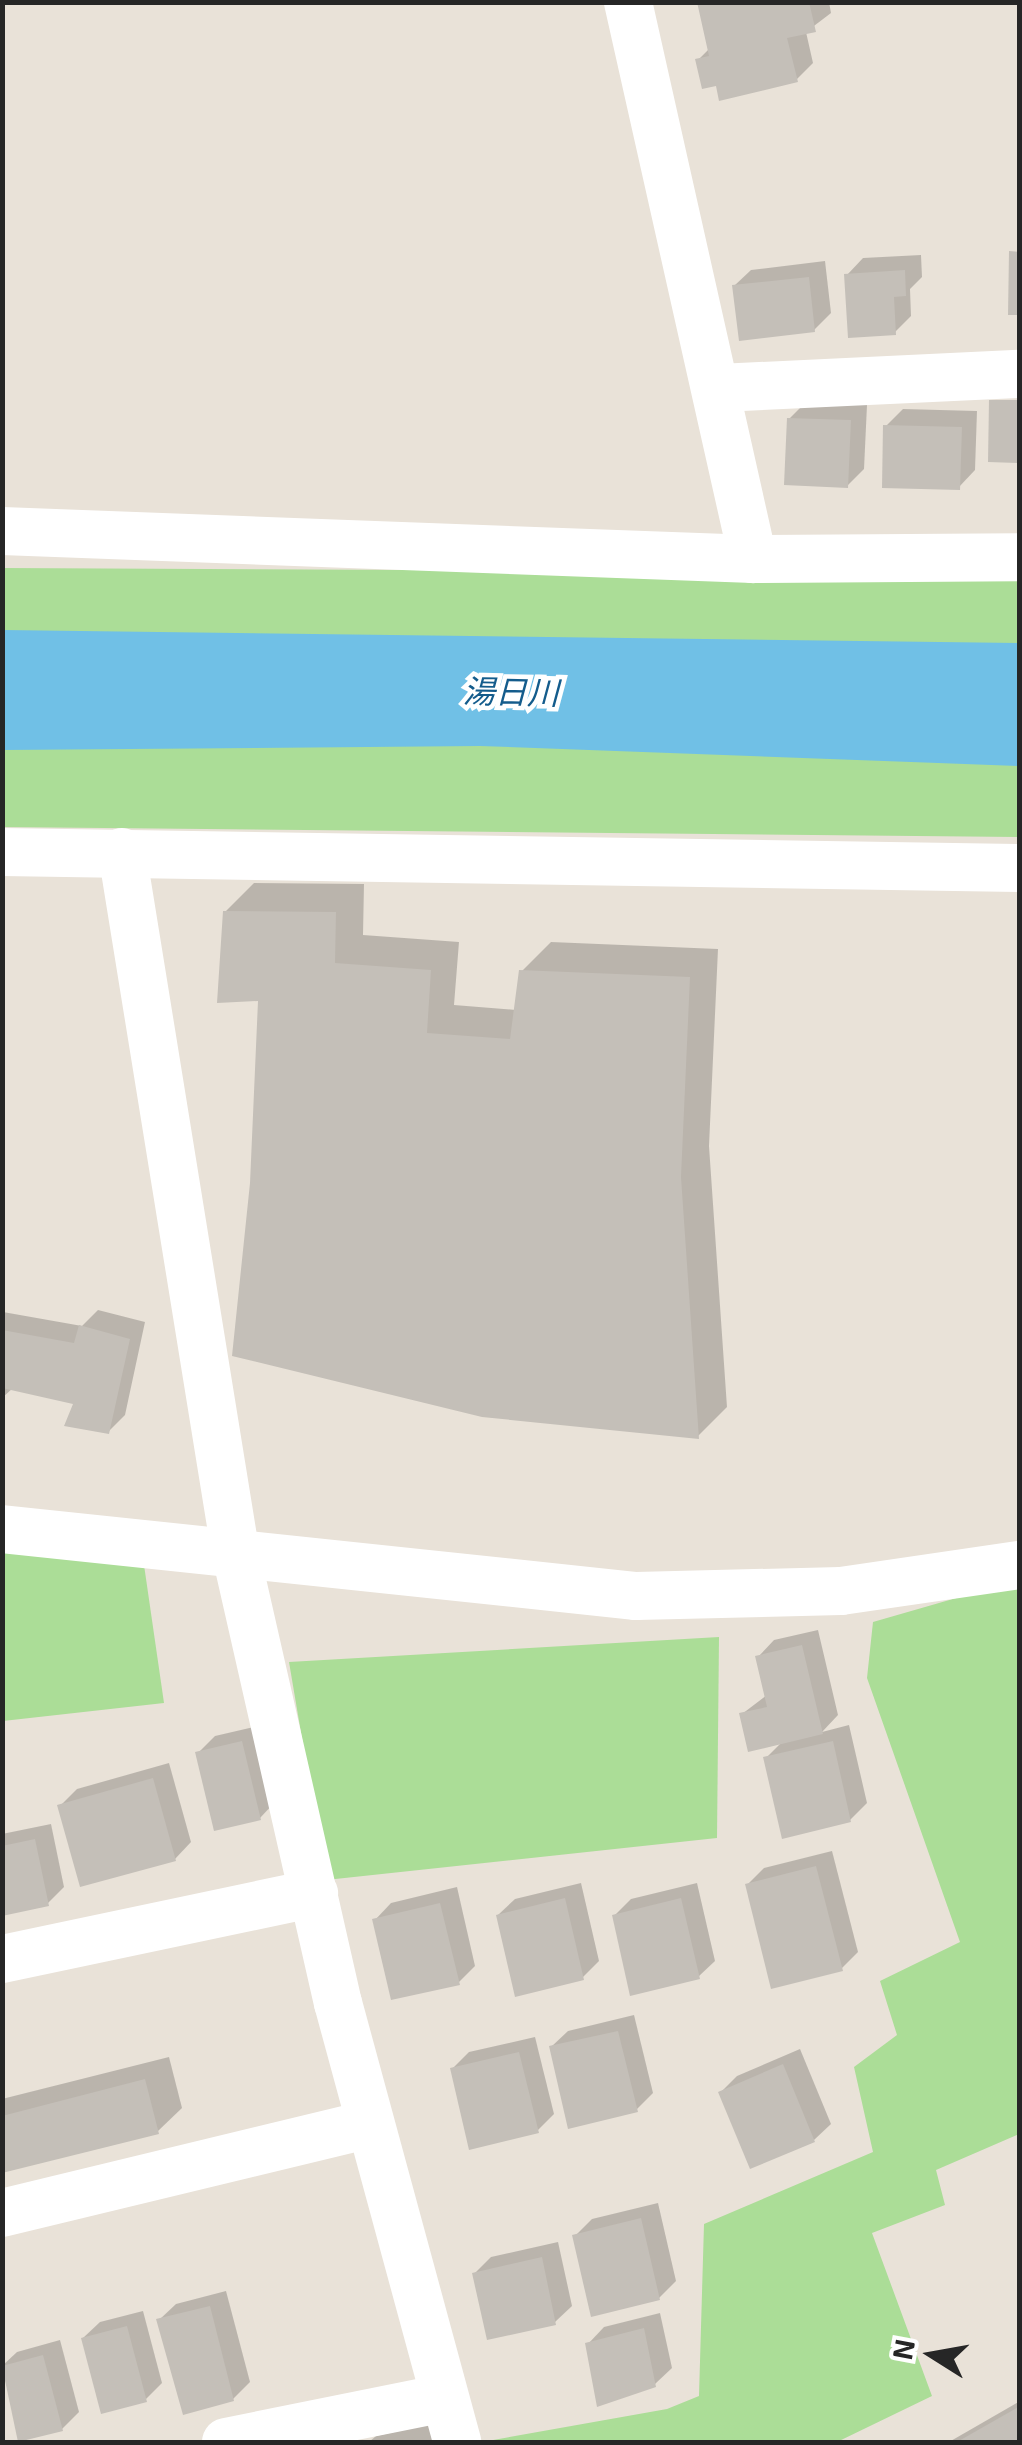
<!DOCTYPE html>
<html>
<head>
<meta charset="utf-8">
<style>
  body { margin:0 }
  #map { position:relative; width:1022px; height:2445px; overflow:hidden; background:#e9e2d8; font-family:"Exo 2","Noto Sans JP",sans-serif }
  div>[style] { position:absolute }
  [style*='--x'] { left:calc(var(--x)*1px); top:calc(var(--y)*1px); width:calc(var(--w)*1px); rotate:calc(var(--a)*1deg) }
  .green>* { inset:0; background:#abdd97 }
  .water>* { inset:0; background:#70c0e6 }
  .shadow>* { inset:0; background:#0003 }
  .building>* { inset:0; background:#c4bfb8 }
  .minor>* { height:48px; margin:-24px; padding:0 24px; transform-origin:24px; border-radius:24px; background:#fff }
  span { translate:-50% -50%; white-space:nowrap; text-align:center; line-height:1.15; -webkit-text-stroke:9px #fff; paint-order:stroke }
  .water-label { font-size:32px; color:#145c8c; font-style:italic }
  .frame { position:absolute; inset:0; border:5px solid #262626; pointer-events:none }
  .north { position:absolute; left:882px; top:2305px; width:100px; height:100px; -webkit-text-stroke:8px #fff; paint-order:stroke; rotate:281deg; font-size:28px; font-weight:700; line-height:40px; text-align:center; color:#262626 }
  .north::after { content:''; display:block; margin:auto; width:35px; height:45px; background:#262626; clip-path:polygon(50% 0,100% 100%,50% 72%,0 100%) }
</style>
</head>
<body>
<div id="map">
  <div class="green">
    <div style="clip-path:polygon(2px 568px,1019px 573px,1019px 837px,3px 827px)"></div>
    <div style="clip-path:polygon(2px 1549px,143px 1558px,164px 1703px,3px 1721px)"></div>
    <div style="clip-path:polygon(1019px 1580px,1019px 2134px,936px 2170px,945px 2205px,872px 2233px,932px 2396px,837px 2442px,482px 2442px,667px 2409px,699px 2396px,704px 2224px,873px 2152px,854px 2067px,897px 2035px,880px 1981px,960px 1942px,867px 1678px,873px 1622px)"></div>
    <div style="clip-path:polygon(719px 1637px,717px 1838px,326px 1880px,289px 1662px)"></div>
  </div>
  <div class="water">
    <div style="clip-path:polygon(3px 630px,1019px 643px,1019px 766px,480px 746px,3px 750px)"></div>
  </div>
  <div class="shadow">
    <div style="clip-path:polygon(699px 2px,829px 2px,831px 13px,806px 32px,813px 63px,796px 80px,718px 83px,698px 60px,710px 48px)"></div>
    <div style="clip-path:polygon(921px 255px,922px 277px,910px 289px,911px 316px,895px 332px,847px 275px,863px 258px)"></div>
    <div style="clip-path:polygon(825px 261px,831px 313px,814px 330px,734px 286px,751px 270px)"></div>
    <div style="clip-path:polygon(806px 402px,867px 405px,864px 469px,847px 486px,789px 419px)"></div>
    <div style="clip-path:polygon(903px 409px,977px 411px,975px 470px,959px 487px,886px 426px)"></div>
    <div style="clip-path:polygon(254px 883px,364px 884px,363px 935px,459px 942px,454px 1005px,516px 1010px,522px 971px,551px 942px,718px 949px,709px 1146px,727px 1407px,698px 1436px,253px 1183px,260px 998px,225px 912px)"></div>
    <div style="clip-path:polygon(98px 1310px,145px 1322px,125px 1415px,108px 1432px,77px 1402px,13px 1388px,2px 1398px,3px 1312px,82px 1326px)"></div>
    <div style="clip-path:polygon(818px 1630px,838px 1715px,822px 1732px,849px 1725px,867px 1803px,850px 1820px,766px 1758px,783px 1741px,742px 1714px,767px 1695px,758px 1657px,774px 1640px)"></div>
    <div style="clip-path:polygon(258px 1726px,276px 1801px,260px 1818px,198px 1753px,215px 1736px)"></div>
    <div style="clip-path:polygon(169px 1763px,191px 1842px,175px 1859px,60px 1806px,77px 1789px)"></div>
    <div style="clip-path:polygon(51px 1824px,64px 1887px,47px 1904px,2px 1914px,2px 1834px)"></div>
    <div style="clip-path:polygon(832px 1851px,858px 1952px,841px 1969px,747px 1885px,764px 1868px)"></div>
    <div style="clip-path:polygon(581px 1883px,599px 1961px,582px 1978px,498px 1915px,515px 1899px)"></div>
    <div style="clip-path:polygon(697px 1883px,715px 1961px,698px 1977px,614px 1916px,631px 1899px)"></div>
    <div style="clip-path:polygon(457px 1887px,475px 1966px,459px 1982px,375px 1920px,391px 1903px)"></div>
    <div style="clip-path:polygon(634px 2015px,653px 2093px,636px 2110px,551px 2047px,568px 2031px)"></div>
    <div style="clip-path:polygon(535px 2037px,554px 2114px,537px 2131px,452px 2069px,469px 2052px)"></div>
    <div style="clip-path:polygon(800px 2049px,831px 2124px,814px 2140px,721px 2092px,737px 2076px)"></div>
    <div style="clip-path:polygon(169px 2057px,182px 2108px,158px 2131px,2px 2171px,2px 2099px)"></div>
    <div style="clip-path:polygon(658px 2203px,676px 2281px,659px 2298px,575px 2236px,592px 2219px)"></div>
    <div style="clip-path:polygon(558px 2242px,572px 2306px,555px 2322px,474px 2274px,491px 2257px)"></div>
    <div style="clip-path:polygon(226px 2291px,250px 2382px,233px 2399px,159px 2320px,176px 2304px)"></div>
    <div style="clip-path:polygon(143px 2311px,162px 2383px,146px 2399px,83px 2338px,100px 2322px)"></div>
    <div style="clip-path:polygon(660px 2313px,672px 2368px,655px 2384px,588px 2344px,604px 2327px)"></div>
    <div style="clip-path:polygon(60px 2340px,79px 2412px,62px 2429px,20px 2440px,2px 2366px,17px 2352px)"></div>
    <div style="clip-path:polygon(1020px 2401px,1020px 2442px,949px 2442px)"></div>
    <div style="clip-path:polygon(439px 2422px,444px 2442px,369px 2442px,376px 2436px)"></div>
  </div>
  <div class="building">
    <div style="clip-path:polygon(697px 2px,809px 2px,816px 32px,787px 38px,798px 82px,719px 101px,716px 86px,702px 89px,695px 59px,709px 56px)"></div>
    <div style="clip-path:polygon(1009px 251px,1020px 252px,1020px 315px,1008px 315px)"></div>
    <div style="clip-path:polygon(905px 270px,906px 296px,894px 297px,896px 335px,848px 338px,844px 274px)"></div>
    <div style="clip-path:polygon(809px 277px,815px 332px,739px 341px,732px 285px)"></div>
    <div style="clip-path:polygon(989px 400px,1020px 400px,1020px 463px,988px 462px)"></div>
    <div style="clip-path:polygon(787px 418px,851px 420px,848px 488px,784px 485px)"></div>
    <div style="clip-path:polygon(883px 425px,962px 427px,960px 490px,882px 488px)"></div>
    <div style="clip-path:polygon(223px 911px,336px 912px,335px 963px,431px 970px,427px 1033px,510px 1039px,519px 970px,690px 977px,681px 1177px,699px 1439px,482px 1417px,232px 1356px,250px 1183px,258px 1001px,217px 1003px)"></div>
    <div style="clip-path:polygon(79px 1325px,130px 1339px,109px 1434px,64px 1426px,73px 1404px,2px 1388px,2px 1330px,74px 1343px)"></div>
    <div style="clip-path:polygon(802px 1645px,823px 1734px,748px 1752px,739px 1713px,767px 1707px,755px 1656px)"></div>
    <div style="clip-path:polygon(242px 1741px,261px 1820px,214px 1831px,195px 1752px)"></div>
    <div style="clip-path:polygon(833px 1741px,851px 1822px,782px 1839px,763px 1757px)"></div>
    <div style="clip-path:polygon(153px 1778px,176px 1861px,80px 1887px,57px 1805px)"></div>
    <div style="clip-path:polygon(35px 1839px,49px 1906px,2px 1916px,2px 1846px)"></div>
    <div style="clip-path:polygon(816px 1866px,843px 1971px,771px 1989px,745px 1884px)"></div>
    <div style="clip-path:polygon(565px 1898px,584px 1980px,515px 1997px,496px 1915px)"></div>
    <div style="clip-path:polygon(681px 1898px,700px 1979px,630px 1996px,612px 1915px)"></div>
    <div style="clip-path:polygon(440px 1903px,460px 1985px,391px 2000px,372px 1919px)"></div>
    <div style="clip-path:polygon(618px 2031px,638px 2112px,568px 2129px,549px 2046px)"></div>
    <div style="clip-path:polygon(519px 2052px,539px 2133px,469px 2150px,450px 2068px)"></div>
    <div style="clip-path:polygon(783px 2064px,815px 2142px,750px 2169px,718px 2092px)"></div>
    <div style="clip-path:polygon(145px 2079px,159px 2134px,2px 2173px,2px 2116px)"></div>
    <div style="clip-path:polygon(641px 2218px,660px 2300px,591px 2317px,572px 2235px)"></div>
    <div style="clip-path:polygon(542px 2257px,556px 2325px,487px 2340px,472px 2273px)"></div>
    <div style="clip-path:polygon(210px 2306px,234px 2401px,183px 2415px,156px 2319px)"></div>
    <div style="clip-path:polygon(127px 2326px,147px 2402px,101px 2414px,81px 2338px)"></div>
    <div style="clip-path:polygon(644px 2328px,656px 2387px,597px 2407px,585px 2343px)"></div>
    <div style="clip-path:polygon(43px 2355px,63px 2431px,18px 2442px,2px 2366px)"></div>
    <div style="clip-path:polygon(1020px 2406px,1020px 2442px,957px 2442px)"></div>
  </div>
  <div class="minor">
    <div style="--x:628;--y:2;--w:571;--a:77.35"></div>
    <div style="--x:719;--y:388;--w:301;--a:-2.7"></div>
    <div style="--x:2;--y:531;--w:752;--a:2.14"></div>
    <div style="--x:753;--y:559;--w:267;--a:-0.4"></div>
    <div style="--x:2;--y:852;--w:1018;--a:0.9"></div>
    <div style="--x:122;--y:852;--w:707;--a:80.8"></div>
    <div style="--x:235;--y:1550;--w:465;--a:77.2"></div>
    <div style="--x:338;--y:2003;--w:455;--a:74.8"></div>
    <div style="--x:2;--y:1529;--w:638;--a:6.03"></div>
    <div style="--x:636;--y:1596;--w:205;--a:-1.4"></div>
    <div style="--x:841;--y:1591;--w:181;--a:-8.3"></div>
    <div style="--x:2;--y:1959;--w:319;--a:-11.9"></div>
    <div style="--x:2;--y:2213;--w:379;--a:-13.6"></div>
    <div style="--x:226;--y:2442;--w:222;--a:-11.4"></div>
  </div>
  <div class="water-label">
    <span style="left:511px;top:691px;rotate:1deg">湯日川</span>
  </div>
  <div class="frame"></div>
  <div class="north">N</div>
</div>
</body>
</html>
